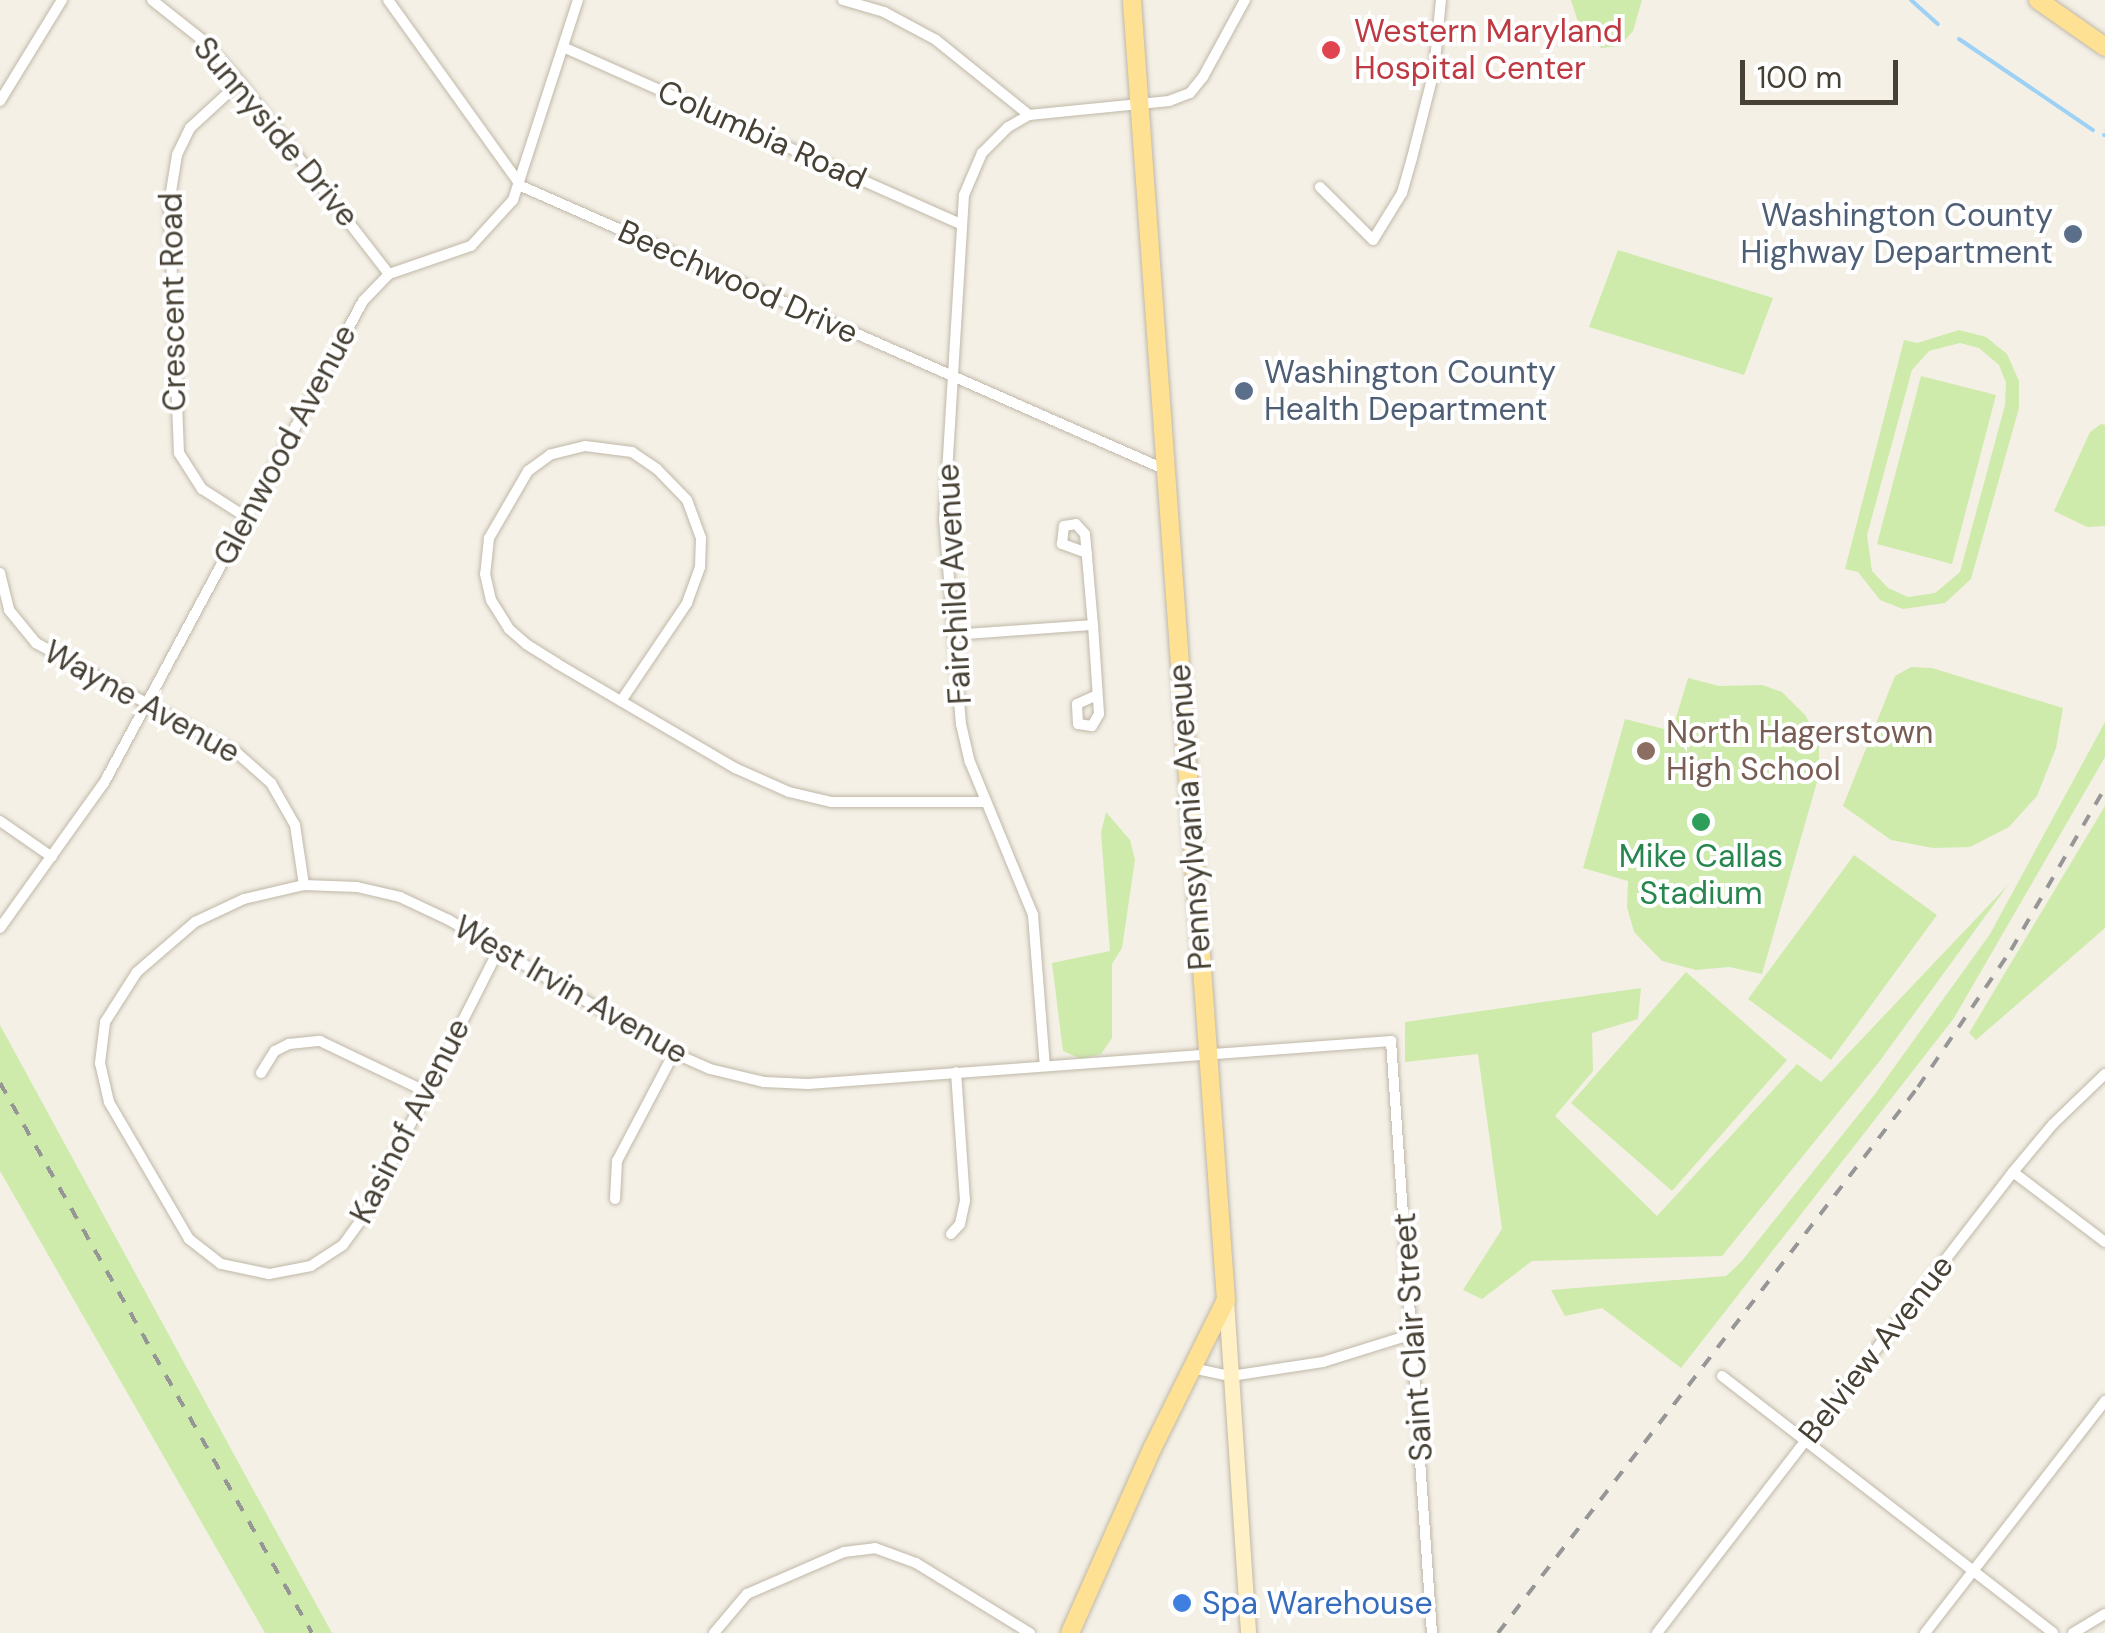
<!DOCTYPE html>
<html>
<head>
<meta charset="utf-8">
<style>
  body { margin:0 }
  #map { position:relative; width:2105px; height:1633px; overflow:hidden; background:#f4f0e6; font-family:"DM Sans",sans-serif }
  div>[style] { position:absolute }
  [style*='--x'] { left:calc(var(--x)*1px); top:calc(var(--y)*1px); width:calc(var(--w)*1px); rotate:calc(var(--a)*1deg) }
  .green>* { inset:0; background:#ceebab }
  .stream>* { height:4px; margin:-2px; padding:0 2px; transform-origin:2px; border-radius:2px; background:#9dd1f5 }
  .roads { filter:drop-shadow(0 0 2px #c0b8a8) drop-shadow(0 0 2px #c0b8a8) }
  .minor>* { height:10px; margin:-5px; padding:0 5px; transform-origin:5px; border-radius:5px; background:#fff }
  .secondary>* { height:15px; margin:-7.5px; padding:0 7.5px; transform-origin:7.5px; border-radius:7.5px; background:#fff1c5 }
  .primary>* { height:18px; margin:-9px; padding:0 9px; transform-origin:9px; border-radius:9px; background:#ffe194 }
  .rail>* { height:4px; margin-top:-2px; transform-origin:0; background:repeating-linear-gradient(90deg,#969696 0 12px,transparent 0 24px) }
  .dots>* { width:28px; height:28px; translate:-50% -50%; box-sizing:border-box; border:5px solid #fff; border-radius:50% }
  span { translate:-50% -50%; white-space:nowrap; text-align:center; line-height:1.15; -webkit-text-stroke:8px #fff; paint-order:stroke }
  .health-label { font-size:32px; color:#be3a42 }
  .left { translate:0 -50%; text-align:left }
  .street-label { font-size:32px; color:#474034 }
  .service-label { font-size:32px; color:#4e5e75 }
  .right { translate:-100% -50%; text-align:right }
  .education-label { font-size:32px; color:#785e54 }
  .leisure-label { font-size:32px; color:#27864d }
  .shop-label { font-size:32px; color:#366cbe }
  .scale { position:absolute; left:1740px; top:60px; width:158px; height:45px; box-sizing:border-box; border:5px solid #474034; border-top:0; padding-left:12px; font-size:30px; line-height:35px; white-space:nowrap; color:#474034; -webkit-text-stroke:8px #fff; paint-order:stroke }
</style>
</head>
<body>
<div id="map">
  <div class="green">
    <div style="clip-path:polygon(1571px 0,1642px 0,1633px 31px,1620px 46px,1601px 48px,1577px 19px)"></div>
    <div style="clip-path:polygon(1618px 250px,1773px 298px,1744px 375px,1589px 327px)"></div>
    <div style="clip-path:polygon(evenodd,1959px 330px,1986px 337px,2007px 354px,2019px 381px,2019px 408px,1971px 579px,1945px 603px,1903px 609px,1880px 600px,1858px 572px,1845px 569px,1904px 340px,1917px 343px,1959px 330px,1960px 343px,1979px 348px,1999px 365px,2006px 383px,2005px 405px,1960px 572px,1935px 593px,1908px 597px,1888px 588px,1872px 571px,1867px 535px,1912px 370px,1929px 351px,1960px 343px)"></div>
    <div style="clip-path:polygon(1921px 376px,1996px 395px,1952px 564px,1877px 544px)"></div>
    <div style="clip-path:polygon(2101px 424px,2105px 425px,2105px 526px,2087px 527px,2054px 511px,2090px 432px)"></div>
    <div style="clip-path:polygon(1911px 667px,1932px 668px,2063px 708px,2056px 748px,2037px 796px,2009px 827px,1970px 847px,1933px 848px,1891px 840px,1843px 806px,1895px 676px)"></div>
    <div style="clip-path:polygon(1688px 678px,1719px 686px,1762px 685px,1782px 692px,1806px 716px,1819px 744px,1819px 775px,1762px 974px,1729px 967px,1696px 970px,1662px 961px,1634px 932px,1627px 907px,1628px 881px,1583px 868px,1625px 719px,1672px 731px)"></div>
    <div style="clip-path:polygon(2105px 722px,2105px 757px,1954px 1018px,1681px 1368px,1602px 1308px,1565px 1316px,1551px 1290px,1726px 1276px,1741px 1262px,1875px 1094px,1990px 934px)"></div>
    <div style="clip-path:polygon(2105px 806px,2105px 928px,1976px 1040px,1969px 1033px)"></div>
    <div style="clip-path:polygon(1106px 812px,1130px 840px,1135px 860px,1122px 948px,1112px 964px,1112px 1038px,1101px 1054px,1081px 1059px,1063px 1051px,1052px 963px,1110px 951px,1101px 833px)"></div>
    <div style="clip-path:polygon(1854px 855px,1937px 915px,1831px 1060px,1748px 999px)"></div>
    <div style="clip-path:polygon(2008px 885px,1879px 1062px,1722px 1256px,1532px 1261px,1482px 1299px,1463px 1290px,1502px 1229px,1478px 1054px,1405px 1062px,1405px 1022px,1641px 988px,1638px 1019px,1592px 1033px,1593px 1071px,1555px 1116px,1657px 1216px,1797px 1064px,1821px 1082px)"></div>
    <div style="clip-path:polygon(1686px 972px,1787px 1060px,1672px 1191px,1571px 1103px)"></div>
    <div style="clip-path:polygon(0 1025px,249px 1482px,332px 1633px,265px 1633px,0 1171px)"></div>
  </div>
  <div class="stream">
    <div style="--x:1911;--y:0;--w:36;--a:42"></div>
    <div style="--x:1959;--y:39;--w:162;--a:34.2"></div>
    <div style="--x:2104;--y:135;--w:1;--a:0"></div>
  </div>
  <div class="roads">
    <div class="minor">
      <div style="--x:152;--y:0;--w:68;--a:38.4"></div>
      <div style="--x:205;--y:42;--w:53;--a:48.8"></div>
      <div style="--x:240;--y:82;--w:243;--a:52.2"></div>
      <div style="--x:388;--y:0;--w:229;--a:54.4"></div>
      <div style="--x:521;--y:186;--w:703;--a:23.76"></div>
      <div style="--x:843;--y:0;--w:43;--a:16.3"></div>
      <div style="--x:884;--y:12;--w:59;--a:28.3"></div>
      <div style="--x:936;--y:40;--w:119;--a:38.9"></div>
      <div style="--x:1029;--y:115;--w:141;--a:-5.7"></div>
      <div style="--x:1169;--y:101;--w:22;--a:-21"></div>
      <div style="--x:1190;--y:93;--w:21;--a:-51"></div>
      <div style="--x:1203;--y:77;--w:88;--a:-61.4"></div>
      <div style="--x:563;--y:47;--w:436;--a:24"></div>
      <div style="--x:240;--y:82;--w:68;--a:137.4"></div>
      <div style="--x:190;--y:128;--w:30;--a:116"></div>
      <div style="--x:177;--y:155;--w:50;--a:99.3"></div>
      <div style="--x:169;--y:204;--w:249;--a:87.7"></div>
      <div style="--x:179;--y:453;--w:43;--a:57.4"></div>
      <div style="--x:202;--y:489;--w:52;--a:32.5"></div>
      <div style="--x:0;--y:101;--w:119;--a:-58.5"></div>
      <div style="--x:1029;--y:115;--w:24;--a:150"></div>
      <div style="--x:1008;--y:127;--w:37;--a:135"></div>
      <div style="--x:982;--y:153;--w:46;--a:113.2"></div>
      <div style="--x:964;--y:195;--w:324;--a:93.5"></div>
      <div style="--x:944;--y:518;--w:207;--a:85.3"></div>
      <div style="--x:961;--y:724;--w:39;--a:77"></div>
      <div style="--x:970;--y:762;--w:165;--a:67.6"></div>
      <div style="--x:1033;--y:915;--w:151;--a:85.5"></div>
      <div style="--x:1320;--y:187;--w:75;--a:45"></div>
      <div style="--x:1373;--y:240;--w:55;--a:-58.3"></div>
      <div style="--x:1402;--y:193;--w:36;--a:-74"></div>
      <div style="--x:1412;--y:158;--w:90;--a:-75.8"></div>
      <div style="--x:1434;--y:71;--w:71;--a:-84.4"></div>
      <div style="--x:1087;--y:553;--w:27;--a:-160"></div>
      <div style="--x:1062;--y:544;--w:18;--a:-84"></div>
      <div style="--x:1064;--y:526;--w:12;--a:-9"></div>
      <div style="--x:1076;--y:524;--w:13;--a:48"></div>
      <div style="--x:1085;--y:534;--w:91;--a:85"></div>
      <div style="--x:1093;--y:625;--w:89;--a:86.1"></div>
      <div style="--x:1099;--y:714;--w:14;--a:120"></div>
      <div style="--x:1092;--y:726;--w:14;--a:-172"></div>
      <div style="--x:1078;--y:724;--w:20;--a:-93"></div>
      <div style="--x:1077;--y:704;--w:22;--a:-24"></div>
      <div style="--x:0;--y:573;--w:38;--a:76"></div>
      <div style="--x:9;--y:610;--w:43;--a:50.7"></div>
      <div style="--x:36;--y:643;--w:228;--a:28.6"></div>
      <div style="--x:236;--y:752;--w:47;--a:41.5"></div>
      <div style="--x:271;--y:783;--w:48;--a:60.3"></div>
      <div style="--x:295;--y:825;--w:61;--a:81.5"></div>
      <div style="--x:953;--y:635;--w:140;--a:-4.1"></div>
      <div style="--x:621;--y:701;--w:118;--a:-56"></div>
      <div style="--x:687;--y:603;--w:38;--a:-70"></div>
      <div style="--x:700;--y:567;--w:29;--a:-88"></div>
      <div style="--x:701;--y:538;--w:40;--a:-110.2"></div>
      <div style="--x:687;--y:500;--w:43;--a:-134.1"></div>
      <div style="--x:657;--y:469;--w:30;--a:-146"></div>
      <div style="--x:632;--y:452;--w:47;--a:-172.7"></div>
      <div style="--x:585;--y:446;--w:36;--a:166"></div>
      <div style="--x:550;--y:455;--w:27;--a:144"></div>
      <div style="--x:528;--y:471;--w:78;--a:120.2"></div>
      <div style="--x:489;--y:538;--w:36;--a:96"></div>
      <div style="--x:485;--y:574;--w:27;--a:77"></div>
      <div style="--x:491;--y:600;--w:34;--a:58"></div>
      <div style="--x:509;--y:629;--w:23;--a:41"></div>
      <div style="--x:526;--y:644;--w:36;--a:32"></div>
      <div style="--x:556;--y:663;--w:208;--a:30.4"></div>
      <div style="--x:735;--y:768;--w:59;--a:24"></div>
      <div style="--x:789;--y:792;--w:43;--a:13.4"></div>
      <div style="--x:831;--y:802;--w:155;--a:0"></div>
      <div style="--x:0;--y:821;--w:63;--a:34.7"></div>
      <div style="--x:0;--y:928;--w:178;--a:-54.4"></div>
      <div style="--x:104;--y:783;--w:547;--a:-61.75"></div>
      <div style="--x:363;--y:301;--w:37;--a:-46"></div>
      <div style="--x:389;--y:274;--w:87;--a:-18.9"></div>
      <div style="--x:471;--y:246;--w:62;--a:-47.6"></div>
      <div style="--x:513;--y:200;--w:210;--a:-72"></div>
      <div style="--x:498;--y:951;--w:297;--a:116.8"></div>
      <div style="--x:364;--y:1216;--w:36;--a:126"></div>
      <div style="--x:343;--y:1245;--w:38;--a:147"></div>
      <div style="--x:311;--y:1266;--w:43;--a:169.2"></div>
      <div style="--x:269;--y:1274;--w:49;--a:-168.2"></div>
      <div style="--x:221;--y:1264;--w:41;--a:-142"></div>
      <div style="--x:189;--y:1239;--w:159;--a:-120.3"></div>
      <div style="--x:109;--y:1102;--w:40;--a:-103"></div>
      <div style="--x:100;--y:1063;--w:41;--a:-83"></div>
      <div style="--x:105;--y:1022;--w:59;--a:-57.4"></div>
      <div style="--x:137;--y:972;--w:77;--a:-40.8"></div>
      <div style="--x:195;--y:922;--w:54;--a:-25.1"></div>
      <div style="--x:244;--y:899;--w:62;--a:-13.1"></div>
      <div style="--x:304;--y:885;--w:53;--a:2.2"></div>
      <div style="--x:357;--y:887;--w:44;--a:13.1"></div>
      <div style="--x:400;--y:897;--w:54;--a:25.1"></div>
      <div style="--x:449;--y:920;--w:261;--a:30.6"></div>
      <div style="--x:674;--y:1053;--w:39;--a:24"></div>
      <div style="--x:710;--y:1069;--w:56;--a:13.5"></div>
      <div style="--x:764;--y:1082;--w:44;--a:2.6"></div>
      <div style="--x:808;--y:1084;--w:585;--a:-4.22"></div>
      <div style="--x:1391;--y:1041;--w:593;--a:86.04"></div>
      <div style="--x:261;--y:1073;--w:26;--a:-58"></div>
      <div style="--x:275;--y:1051;--w:16;--a:-27"></div>
      <div style="--x:289;--y:1044;--w:31;--a:-6"></div>
      <div style="--x:320;--y:1041;--w:116;--a:25.5"></div>
      <div style="--x:2013;--y:1172;--w:116;--a:37.3"></div>
      <div style="--x:615;--y:1199;--w:38;--a:-87"></div>
      <div style="--x:617;--y:1161;--w:122;--a:-62.2"></div>
      <div style="--x:951;--y:1234;--w:13;--a:-48"></div>
      <div style="--x:960;--y:1224;--w:24;--a:-78"></div>
      <div style="--x:965;--y:1201;--w:129;--a:-94"></div>
      <div style="--x:1192;--y:1368;--w:40;--a:12"></div>
      <div style="--x:1231;--y:1376;--w:93;--a:-8.7"></div>
      <div style="--x:1323;--y:1362;--w:94;--a:-17.3"></div>
      <div style="--x:1722;--y:1376;--w:419;--a:37.8"></div>
      <div style="--x:714;--y:1633;--w:51;--a:-49.8"></div>
      <div style="--x:747;--y:1594;--w:106;--a:-23.4"></div>
      <div style="--x:844;--y:1552;--w:31;--a:-7"></div>
      <div style="--x:875;--y:1548;--w:44;--a:20.1"></div>
      <div style="--x:916;--y:1563;--w:134;--a:31.6"></div>
      <div style="--x:1657;--y:1633;--w:582;--a:-52.32"></div>
      <div style="--x:2013;--y:1172;--w:62;--a:-50.2"></div>
      <div style="--x:2053;--y:1124;--w:72;--a:-43.9"></div>
      <div style="--x:1925;--y:1633;--w:294;--a:-52.2"></div>
      <div style="--x:2073;--y:1633;--w:37;--a:-31"></div>
    </div>
    <div class="secondary">
      <div style="--x:1226;--y:1300;--w:334;--a:86.2"></div>
    </div>
    <div class="primary">
      <div style="--x:2038;--y:0;--w:82;--a:35"></div>
      <div style="--x:1070;--y:1633;--w:201;--a:-66"></div>
      <div style="--x:1152;--y:1449;--w:166;--a:-63.6"></div>
      <div style="--x:1226;--y:1300;--w:1303;--a:-94.14"></div>
    </div>
  </div>
  <div class="rail">
    <div style="--x:0;--y:1083;--w:632;--a:60.43"></div>
    <div style="--x:1498;--y:1633;--w:689;--a:-52.43"></div>
    <div style="--x:1918;--y:1087;--w:166;--a:-55.8"></div>
    <div style="--x:2011;--y:950;--w:187;--a:-59.9"></div>
  </div>
  <div class="dots">
    <div style="left:1331px;top:50px;background:#e0444e"></div>
    <div style="left:2073px;top:234px;background:#5c6f8a"></div>
    <div style="left:1244px;top:391px;background:#5c6f8a"></div>
    <div style="left:1646px;top:751px;background:#8d6e63"></div>
    <div style="left:1701px;top:822px;background:#2e9e5b"></div>
    <div style="left:1182px;top:1603px;background:#3f7fe0"></div>
  </div>
  <div class="health-label">
    <span class="left" style="left:1354px;top:50px">Western Maryland<br>Hospital Center</span>
  </div>
  <div class="street-label">
    <span style="left:276px;top:132px;rotate:50deg">Sunnyside Drive</span>
    <span style="left:762px;top:135px;rotate:24deg">Columbia Road</span>
    <span style="left:738px;top:282px;rotate:24deg">Beechwood Drive</span>
    <span style="left:173px;top:302px;rotate:-91deg">Crescent Road</span>
    <span style="left:285px;top:445px;rotate:-62deg">Glenwood Avenue</span>
    <span style="left:954px;top:584px;rotate:-93deg">Fairchild Avenue</span>
    <span style="left:142px;top:702px;rotate:29deg">Wayne Avenue</span>
    <span style="left:1190px;top:817px;rotate:-94deg">Pennsylvania Avenue</span>
    <span style="left:571px;top:990px;rotate:30deg">West Irvin Avenue</span>
    <span style="left:410px;top:1121px;rotate:-63deg">Kasinof Avenue</span>
    <span style="left:1413px;top:1337px;rotate:-94deg">Saint Clair Street</span>
    <span style="left:1876px;top:1349px;rotate:-52deg">Belview Avenue</span>
  </div>
  <div class="service-label">
    <span class="right" style="left:2053px;top:234px">Washington County<br>Highway Department</span>
    <span class="left" style="left:1264px;top:391px">Washington County<br>Health Department</span>
  </div>
  <div class="education-label">
    <span class="left" style="left:1666px;top:751px">North Hagerstown<br>High School</span>
  </div>
  <div class="leisure-label">
    <span style="left:1701px;top:875px">Mike Callas<br>Stadium</span>
  </div>
  <div class="shop-label">
    <span class="left" style="left:1202px;top:1603px">Spa Warehouse</span>
  </div>
  <div class="scale">100 m</div>
</div>
</body>
</html>
